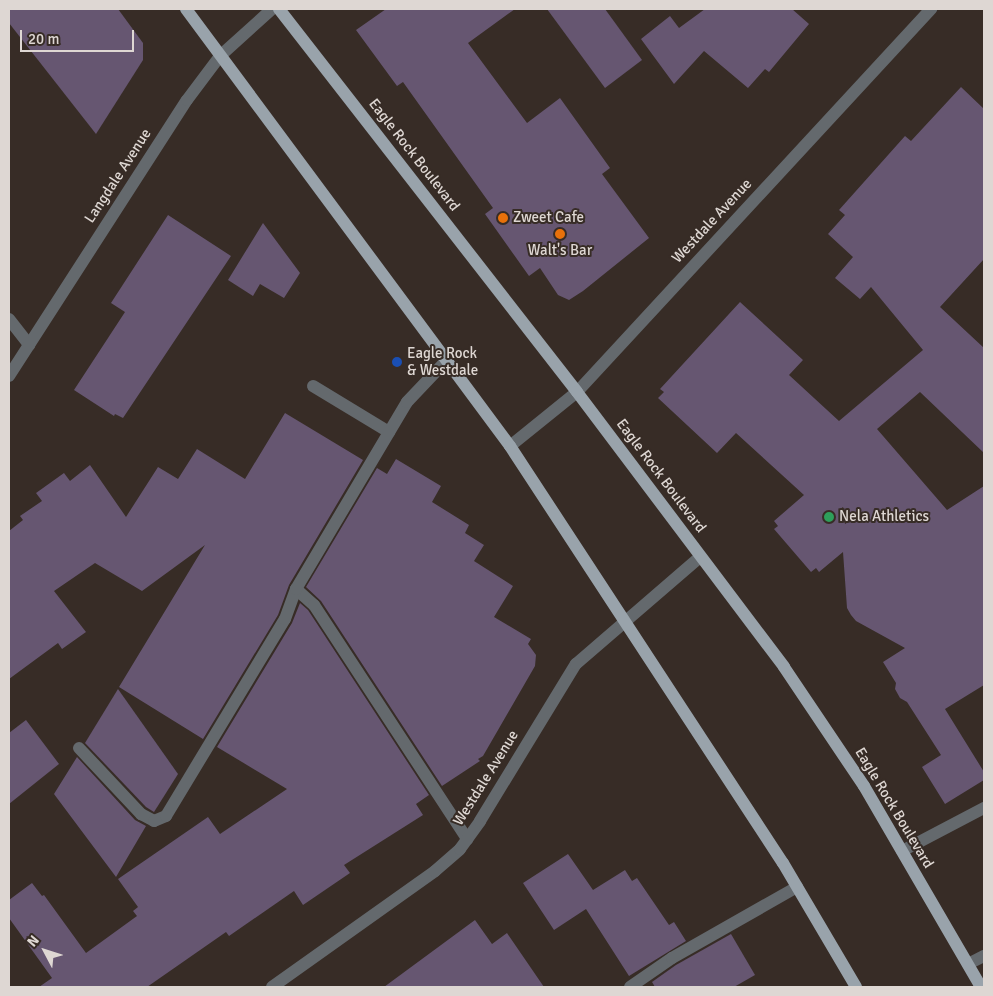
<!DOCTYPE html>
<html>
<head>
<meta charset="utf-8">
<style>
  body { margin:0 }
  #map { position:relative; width:993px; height:996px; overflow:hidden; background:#372c26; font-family:Signika,sans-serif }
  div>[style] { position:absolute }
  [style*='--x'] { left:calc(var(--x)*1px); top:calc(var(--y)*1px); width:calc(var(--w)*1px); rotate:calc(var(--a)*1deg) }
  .building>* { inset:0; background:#665671 }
  .minor>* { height:12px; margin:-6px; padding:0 6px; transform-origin:6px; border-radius:6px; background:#64696d }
  .major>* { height:12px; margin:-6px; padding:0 6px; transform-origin:6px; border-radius:6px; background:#99a3ab }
  .dots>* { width:14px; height:14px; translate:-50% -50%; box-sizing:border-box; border:2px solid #372c26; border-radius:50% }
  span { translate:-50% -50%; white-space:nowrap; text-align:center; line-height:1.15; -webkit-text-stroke:4px #372c26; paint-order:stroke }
  .street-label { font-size:15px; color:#ded7d3 }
  .poi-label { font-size:15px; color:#ded7d3 }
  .left { translate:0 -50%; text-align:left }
  .frame { position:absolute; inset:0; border:10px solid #ded7d3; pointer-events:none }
  .north { position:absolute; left:20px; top:926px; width:50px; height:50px; -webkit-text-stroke:4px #372c26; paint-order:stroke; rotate:310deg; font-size:14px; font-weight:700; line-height:20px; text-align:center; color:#ded7d3 }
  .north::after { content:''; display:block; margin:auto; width:18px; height:22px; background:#ded7d3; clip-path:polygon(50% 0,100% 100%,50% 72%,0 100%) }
  .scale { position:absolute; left:20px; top:30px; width:114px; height:22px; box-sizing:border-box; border:2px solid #ded7d3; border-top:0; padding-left:6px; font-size:15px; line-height:18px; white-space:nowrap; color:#ded7d3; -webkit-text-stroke:4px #372c26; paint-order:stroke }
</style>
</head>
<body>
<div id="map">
  <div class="building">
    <div style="clip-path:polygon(9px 9px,118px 9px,143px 43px,143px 60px,96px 134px,9px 23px)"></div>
    <div style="clip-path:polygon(386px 9px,515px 9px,468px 43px,527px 123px,560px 98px,610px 168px,602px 174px,649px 238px,583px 291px,569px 300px,558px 295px,540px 268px,529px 276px,485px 214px,493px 208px,403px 82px,397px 86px,356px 30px)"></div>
    <div style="clip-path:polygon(547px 9px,605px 9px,642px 60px,605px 88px)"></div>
    <div style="clip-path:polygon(705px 9px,792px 9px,809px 24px,769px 72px,765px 69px,748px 88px,704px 51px,674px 84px,641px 39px,670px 16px,679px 28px)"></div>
    <div style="clip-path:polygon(961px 87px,984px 109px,984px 259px,940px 307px,984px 348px,984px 453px,920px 392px,877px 429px,947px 510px,984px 486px,984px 685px,945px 709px,984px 772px,984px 780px,945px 804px,922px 767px,941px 755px,907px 702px,900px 698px,895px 689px,896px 683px,883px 662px,905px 648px,856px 621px,851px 615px,847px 608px,843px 552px,819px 572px,816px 568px,811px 572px,774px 529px,778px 526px,774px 521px,804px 495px,736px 433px,717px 453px,658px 398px,664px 392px,660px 389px,740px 302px,803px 360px,789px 375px,839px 421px,923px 350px,871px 287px,860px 299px,835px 278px,853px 257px,828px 234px,845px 215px,839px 210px,905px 136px,911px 141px)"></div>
    <div style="clip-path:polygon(168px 215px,231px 256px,123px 418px,115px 414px,114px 416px,74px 390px,125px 312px,111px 303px)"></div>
    <div style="clip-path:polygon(263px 223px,300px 273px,284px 298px,260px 284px,253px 296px,228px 280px)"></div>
    <div style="clip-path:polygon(285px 413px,363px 460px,289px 585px,278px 615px,203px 739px,119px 687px,205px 545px,142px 591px,95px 563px,54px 591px,86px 632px,62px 649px,58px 643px,9px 679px,9px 531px,23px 520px,20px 516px,42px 501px,36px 493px,64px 473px,70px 481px,90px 465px,126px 517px,158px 467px,178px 479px,197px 449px,245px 479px)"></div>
    <div style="clip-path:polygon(396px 459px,441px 486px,432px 502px,469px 525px,465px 533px,484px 545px,474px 561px,513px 586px,494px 617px,531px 639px,528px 644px,536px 655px,535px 666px,483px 756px,478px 759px,480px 761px,442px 786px,321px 601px,306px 587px,377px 468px,387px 474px)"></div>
    <div style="clip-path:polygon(300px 603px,308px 610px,429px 795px,416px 804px,423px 815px,344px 865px,350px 873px,303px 905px,294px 891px,229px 936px,226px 932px,147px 987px,39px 987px,52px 978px,9px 918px,9px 900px,32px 883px,42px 896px,44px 895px,86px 953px,137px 916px,133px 911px,138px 907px,118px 879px,208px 817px,220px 834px,287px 789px,217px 747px,292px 623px)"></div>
    <div style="clip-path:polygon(118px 689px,178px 774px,154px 812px,146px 807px,85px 743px)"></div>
    <div style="clip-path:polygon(26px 720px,59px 764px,9px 804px,9px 733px)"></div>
    <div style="clip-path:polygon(77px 757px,135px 820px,146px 826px,116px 877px,54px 794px)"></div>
    <div style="clip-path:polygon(568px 854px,593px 890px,625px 870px,632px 881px,637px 878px,669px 925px,674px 922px,686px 941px,629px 976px,586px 909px,554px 930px,523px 883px)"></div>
    <div style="clip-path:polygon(475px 920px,492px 944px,507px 933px,544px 987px,384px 987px)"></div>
    <div style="clip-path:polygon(731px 934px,755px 975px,734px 987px,655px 987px,652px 982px,676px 965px)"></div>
  </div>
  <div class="minor">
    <div style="--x:9;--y:319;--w:33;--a:52"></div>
    <div style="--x:9;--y:376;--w:328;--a:-57.2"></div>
    <div style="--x:187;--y:100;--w:55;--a:-53.1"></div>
    <div style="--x:220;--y:56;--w:70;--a:-42.1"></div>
    <div style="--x:313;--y:386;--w:89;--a:31.2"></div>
    <div style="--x:510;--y:446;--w:86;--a:-38.9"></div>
    <div style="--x:577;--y:392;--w:522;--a:-47.25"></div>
    <div style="--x:296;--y:589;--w:24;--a:42"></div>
    <div style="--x:314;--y:605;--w:280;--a:56.8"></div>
    <div style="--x:79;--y:748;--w:91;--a:46.8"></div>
    <div style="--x:141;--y:814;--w:15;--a:28"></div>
    <div style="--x:154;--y:821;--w:13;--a:-23"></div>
    <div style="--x:166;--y:816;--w:230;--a:-58.9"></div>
    <div style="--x:285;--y:619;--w:32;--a:-70"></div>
    <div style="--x:296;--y:589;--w:217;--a:-59.3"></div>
    <div style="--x:407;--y:402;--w:57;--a:-46.4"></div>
    <div style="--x:902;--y:851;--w:93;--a:-27.7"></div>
    <div style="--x:968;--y:964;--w:18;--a:-27"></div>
    <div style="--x:272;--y:987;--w:200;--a:-35.4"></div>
    <div style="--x:435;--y:871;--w:33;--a:-41"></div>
    <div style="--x:460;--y:849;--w:34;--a:-54"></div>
    <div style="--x:480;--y:821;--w:184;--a:-58.6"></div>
    <div style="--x:576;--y:664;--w:164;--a:-40.8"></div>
    <div style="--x:630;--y:987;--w:51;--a:-34.6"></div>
    <div style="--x:672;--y:958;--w:144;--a:-29.6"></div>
  </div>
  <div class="major">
    <div style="--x:186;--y:9;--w:544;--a:53.45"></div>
    <div style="--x:510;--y:446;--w:498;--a:56.8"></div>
    <div style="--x:783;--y:863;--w:144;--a:59.5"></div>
    <div style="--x:279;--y:9;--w:485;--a:52.1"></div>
    <div style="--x:577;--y:392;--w:344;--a:53"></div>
    <div style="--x:784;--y:667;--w:143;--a:56.1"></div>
    <div style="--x:864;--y:786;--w:233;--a:59.8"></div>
  </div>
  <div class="dots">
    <div style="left:503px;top:218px;background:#e8710a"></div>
    <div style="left:560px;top:234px;background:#e8710a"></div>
    <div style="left:397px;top:362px;background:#1a4fb4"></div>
    <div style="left:829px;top:517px;background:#2e9e5b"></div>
  </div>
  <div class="street-label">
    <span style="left:414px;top:155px;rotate:52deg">Eagle Rock Boulevard</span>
    <span style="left:118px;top:176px;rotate:-57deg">Langdale Avenue</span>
    <span style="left:712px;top:221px;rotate:-47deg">Westdale Avenue</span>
    <span style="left:661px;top:476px;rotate:53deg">Eagle Rock Boulevard</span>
    <span style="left:486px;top:778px;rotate:-58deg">Westdale Avenue</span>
    <span style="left:894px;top:808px;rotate:59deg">Eagle Rock Boulevard</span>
  </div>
  <div class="poi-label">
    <span class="left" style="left:513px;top:218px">Zweet Cafe</span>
    <span style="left:560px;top:251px">Walt's Bar</span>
    <span class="left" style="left:407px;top:362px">Eagle Rock<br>&amp; Westdale</span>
    <span class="left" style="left:839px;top:517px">Nela Athletics</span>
  </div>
  <div class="frame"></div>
  <div class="north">N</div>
  <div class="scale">20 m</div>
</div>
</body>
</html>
